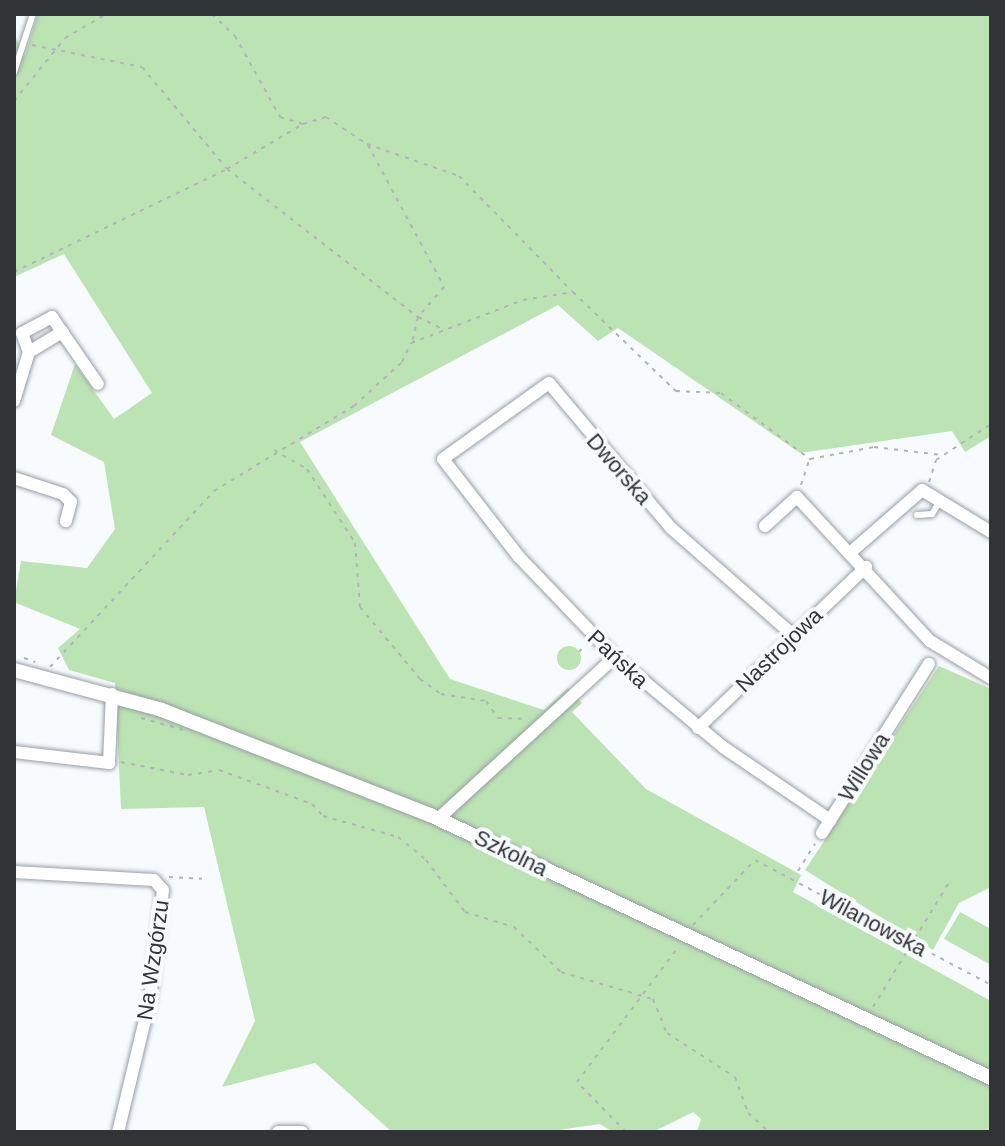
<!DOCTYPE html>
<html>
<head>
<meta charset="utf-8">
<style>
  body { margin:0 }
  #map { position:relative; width:1005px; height:1146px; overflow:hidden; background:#f8fbfe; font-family:Arial,sans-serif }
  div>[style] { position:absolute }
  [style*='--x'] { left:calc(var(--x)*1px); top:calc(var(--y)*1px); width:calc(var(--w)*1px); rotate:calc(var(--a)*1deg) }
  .green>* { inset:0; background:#bce3b3 }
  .round { border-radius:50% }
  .path>* { height:2px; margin-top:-1px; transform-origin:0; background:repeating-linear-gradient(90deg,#b2b5b8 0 4px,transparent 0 10px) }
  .roads { filter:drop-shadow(0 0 2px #979ea6) drop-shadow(0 0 2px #979ea6) }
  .service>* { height:6px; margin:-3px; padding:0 3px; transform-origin:3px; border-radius:3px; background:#fff }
  .minor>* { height:12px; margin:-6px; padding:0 6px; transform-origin:6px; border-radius:6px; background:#fff }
  .tertiary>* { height:14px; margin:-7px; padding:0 7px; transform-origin:7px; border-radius:7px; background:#fff }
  span { translate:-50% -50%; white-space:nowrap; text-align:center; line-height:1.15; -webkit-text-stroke:8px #f8fbfe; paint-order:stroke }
  .street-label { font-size:22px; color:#313437 }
  .frame { position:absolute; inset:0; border:16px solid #313437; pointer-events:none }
</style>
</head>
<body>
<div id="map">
  <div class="green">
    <div style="clip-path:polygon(38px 14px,991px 14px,991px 436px,965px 452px,952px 431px,800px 453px,618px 328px,598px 341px,558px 305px,300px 442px,450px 679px,544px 710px,568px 688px,582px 703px,572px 712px,646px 789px,801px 875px,793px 892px,991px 1001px,991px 1132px,697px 1132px,701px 1119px,693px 1112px,653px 1132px,613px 1132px,600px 1124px,545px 1132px,392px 1132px,315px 1063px,222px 1087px,255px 1021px,204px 807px,121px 809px,115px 683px,69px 670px,58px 648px,80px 629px,14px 602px,21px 561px,87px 568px,115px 529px,104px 462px,51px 435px,75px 364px,114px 419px,152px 393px,64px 254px,14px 277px,14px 35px,25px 55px)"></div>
    <div class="round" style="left:557px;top:646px;width:24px;height:24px"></div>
    <div style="clip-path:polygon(939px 666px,991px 689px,991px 887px,959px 903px,933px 950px,805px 870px)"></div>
    <div style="clip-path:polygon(960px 912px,991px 929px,991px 965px,944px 939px)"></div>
  </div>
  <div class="path">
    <div style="--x:212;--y:14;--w:32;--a:44"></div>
    <div style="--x:235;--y:36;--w:93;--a:60.9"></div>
    <div style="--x:280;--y:117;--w:24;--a:17"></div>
    <div style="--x:303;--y:124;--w:24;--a:-17"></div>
    <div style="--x:326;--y:117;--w:49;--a:33.4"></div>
    <div style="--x:367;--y:144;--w:97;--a:19.2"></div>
    <div style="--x:459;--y:176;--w:161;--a:45.5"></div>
    <div style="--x:32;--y:45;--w:112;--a:11.3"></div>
    <div style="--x:142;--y:67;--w:133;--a:50.2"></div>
    <div style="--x:227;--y:169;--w:88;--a:-30.6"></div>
    <div style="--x:14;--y:101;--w:81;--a:-51"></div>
    <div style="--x:65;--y:38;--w:48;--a:-30.3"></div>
    <div style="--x:368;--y:145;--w:161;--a:61.8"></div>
    <div style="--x:444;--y:287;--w:40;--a:131"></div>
    <div style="--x:418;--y:317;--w:25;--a:26"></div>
    <div style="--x:14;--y:272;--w:237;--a:-25.8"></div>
    <div style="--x:227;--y:169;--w:242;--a:37.8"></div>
    <div style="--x:418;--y:317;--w:26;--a:103"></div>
    <div style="--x:274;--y:450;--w:38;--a:30"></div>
    <div style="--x:307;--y:469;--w:88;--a:57"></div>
    <div style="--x:355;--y:543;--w:64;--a:85.5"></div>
    <div style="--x:360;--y:607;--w:94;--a:50.2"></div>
    <div style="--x:420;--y:679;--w:26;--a:36"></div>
    <div style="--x:441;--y:694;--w:46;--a:8.8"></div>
    <div style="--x:486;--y:701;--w:21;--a:55"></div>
    <div style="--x:498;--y:718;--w:30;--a:2"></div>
    <div style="--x:929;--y:482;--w:23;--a:-72"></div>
    <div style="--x:936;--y:460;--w:66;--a:-33.2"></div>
    <div style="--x:801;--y:485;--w:25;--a:-72"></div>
    <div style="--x:579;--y:652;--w:11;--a:-49"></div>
    <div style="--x:24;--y:658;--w:12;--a:20"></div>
    <div style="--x:50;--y:667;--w:241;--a:-47"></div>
    <div style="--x:214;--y:491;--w:164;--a:-31.3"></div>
    <div style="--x:354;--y:406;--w:65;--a:-42.5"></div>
    <div style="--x:402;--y:362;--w:21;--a:-65"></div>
    <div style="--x:411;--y:343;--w:120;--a:-21"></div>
    <div style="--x:523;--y:300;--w:51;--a:-9.1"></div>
    <div style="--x:573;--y:292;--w:143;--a:43.9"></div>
    <div style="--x:676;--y:391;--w:45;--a:2.5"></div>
    <div style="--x:721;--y:393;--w:111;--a:36.6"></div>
    <div style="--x:810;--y:459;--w:65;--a:-10.6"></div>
    <div style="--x:874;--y:447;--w:68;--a:6.7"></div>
    <div style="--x:141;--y:718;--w:44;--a:15.9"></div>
    <div style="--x:121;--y:762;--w:68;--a:11"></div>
    <div style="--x:188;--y:775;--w:31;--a:-9"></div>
    <div style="--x:219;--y:770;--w:99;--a:20.1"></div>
    <div style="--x:312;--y:804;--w:16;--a:47"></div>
    <div style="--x:323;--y:816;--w:78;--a:15.6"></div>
    <div style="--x:398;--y:837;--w:36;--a:39"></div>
    <div style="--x:426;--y:860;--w:65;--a:53.1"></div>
    <div style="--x:465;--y:912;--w:51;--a:17"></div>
    <div style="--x:514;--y:927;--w:65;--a:43.8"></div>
    <div style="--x:561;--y:972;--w:96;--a:16.4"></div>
    <div style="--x:653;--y:999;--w:37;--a:68"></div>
    <div style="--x:667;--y:1033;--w:81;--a:32.9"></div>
    <div style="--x:735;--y:1077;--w:38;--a:70"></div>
    <div style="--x:748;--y:1113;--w:28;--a:42"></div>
    <div style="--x:798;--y:871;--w:32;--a:-58"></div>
    <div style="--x:169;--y:877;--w:33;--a:3"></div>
    <div style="--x:693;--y:925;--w:90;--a:-46.4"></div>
    <div style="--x:755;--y:860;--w:267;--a:27.9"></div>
    <div style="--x:873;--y:1007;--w:150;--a:-58.6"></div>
    <div style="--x:626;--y:1132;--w:70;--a:-134.4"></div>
    <div style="--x:577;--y:1082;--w:170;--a:-53.1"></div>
  </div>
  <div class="roads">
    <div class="service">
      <div style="--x:14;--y:72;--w:61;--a:-71.9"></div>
      <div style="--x:917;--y:515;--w:15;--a:-4"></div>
      <div style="--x:932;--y:514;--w:15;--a:-58"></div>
    </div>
    <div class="minor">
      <div style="--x:62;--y:332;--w:63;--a:55.3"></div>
      <div style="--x:14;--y:401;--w:51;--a:-73"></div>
      <div style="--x:29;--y:352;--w:39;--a:-31"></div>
      <div style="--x:62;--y:332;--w:18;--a:-124"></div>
      <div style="--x:52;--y:317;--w:34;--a:152"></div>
      <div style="--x:22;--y:333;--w:20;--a:70"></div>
      <div style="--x:14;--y:478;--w:52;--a:18.1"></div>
      <div style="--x:63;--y:494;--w:11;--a:45"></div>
      <div style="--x:71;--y:502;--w:20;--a:105"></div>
      <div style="--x:765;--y:526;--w:43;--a:-42.2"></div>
      <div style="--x:797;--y:497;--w:196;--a:47.3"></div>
      <div style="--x:930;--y:641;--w:71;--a:31.2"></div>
      <div style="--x:851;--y:552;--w:94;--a:-41.1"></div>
      <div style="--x:922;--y:490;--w:81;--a:31.3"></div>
      <div style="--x:794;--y:636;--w:164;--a:-138.7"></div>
      <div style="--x:671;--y:528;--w:189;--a:-130.1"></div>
      <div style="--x:549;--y:383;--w:130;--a:144.4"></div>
      <div style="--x:443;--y:459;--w:124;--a:52.2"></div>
      <div style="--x:519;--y:557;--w:139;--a:46.2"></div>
      <div style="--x:615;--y:657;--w:141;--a:39.8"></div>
      <div style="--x:723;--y:747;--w:130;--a:34.3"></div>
      <div style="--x:698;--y:728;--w:233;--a:-43.8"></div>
      <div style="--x:14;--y:752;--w:96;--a:6.6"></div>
      <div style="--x:109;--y:763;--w:69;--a:-87.5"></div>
      <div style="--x:438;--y:819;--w:240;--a:-42.5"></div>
      <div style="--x:822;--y:833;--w:200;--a:-57.7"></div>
      <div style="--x:14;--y:872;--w:140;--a:3.3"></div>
      <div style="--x:154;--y:880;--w:13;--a:48"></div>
      <div style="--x:163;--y:890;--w:110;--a:96.8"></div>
      <div style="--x:150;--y:999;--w:137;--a:103.5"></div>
      <div style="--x:278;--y:1132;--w:24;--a:0"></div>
    </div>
    <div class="tertiary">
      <div style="--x:14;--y:670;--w:153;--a:15.1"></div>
      <div style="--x:162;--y:710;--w:288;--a:21.4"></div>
      <div style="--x:430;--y:815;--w:620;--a:25.12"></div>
    </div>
  </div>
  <div class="street-label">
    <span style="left:619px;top:469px;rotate:49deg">Dworska</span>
    <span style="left:779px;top:650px;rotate:-44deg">Nastrojowa</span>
    <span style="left:618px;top:659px;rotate:43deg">Pańska</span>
    <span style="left:864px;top:767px;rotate:-58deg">Willowa</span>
    <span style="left:511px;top:853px;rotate:26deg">Szkolna</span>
    <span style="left:873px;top:923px;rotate:28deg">Wilanowska</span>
    <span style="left:153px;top:960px;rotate:-82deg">Na Wzgórzu</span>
  </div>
  <div class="frame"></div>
</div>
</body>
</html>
